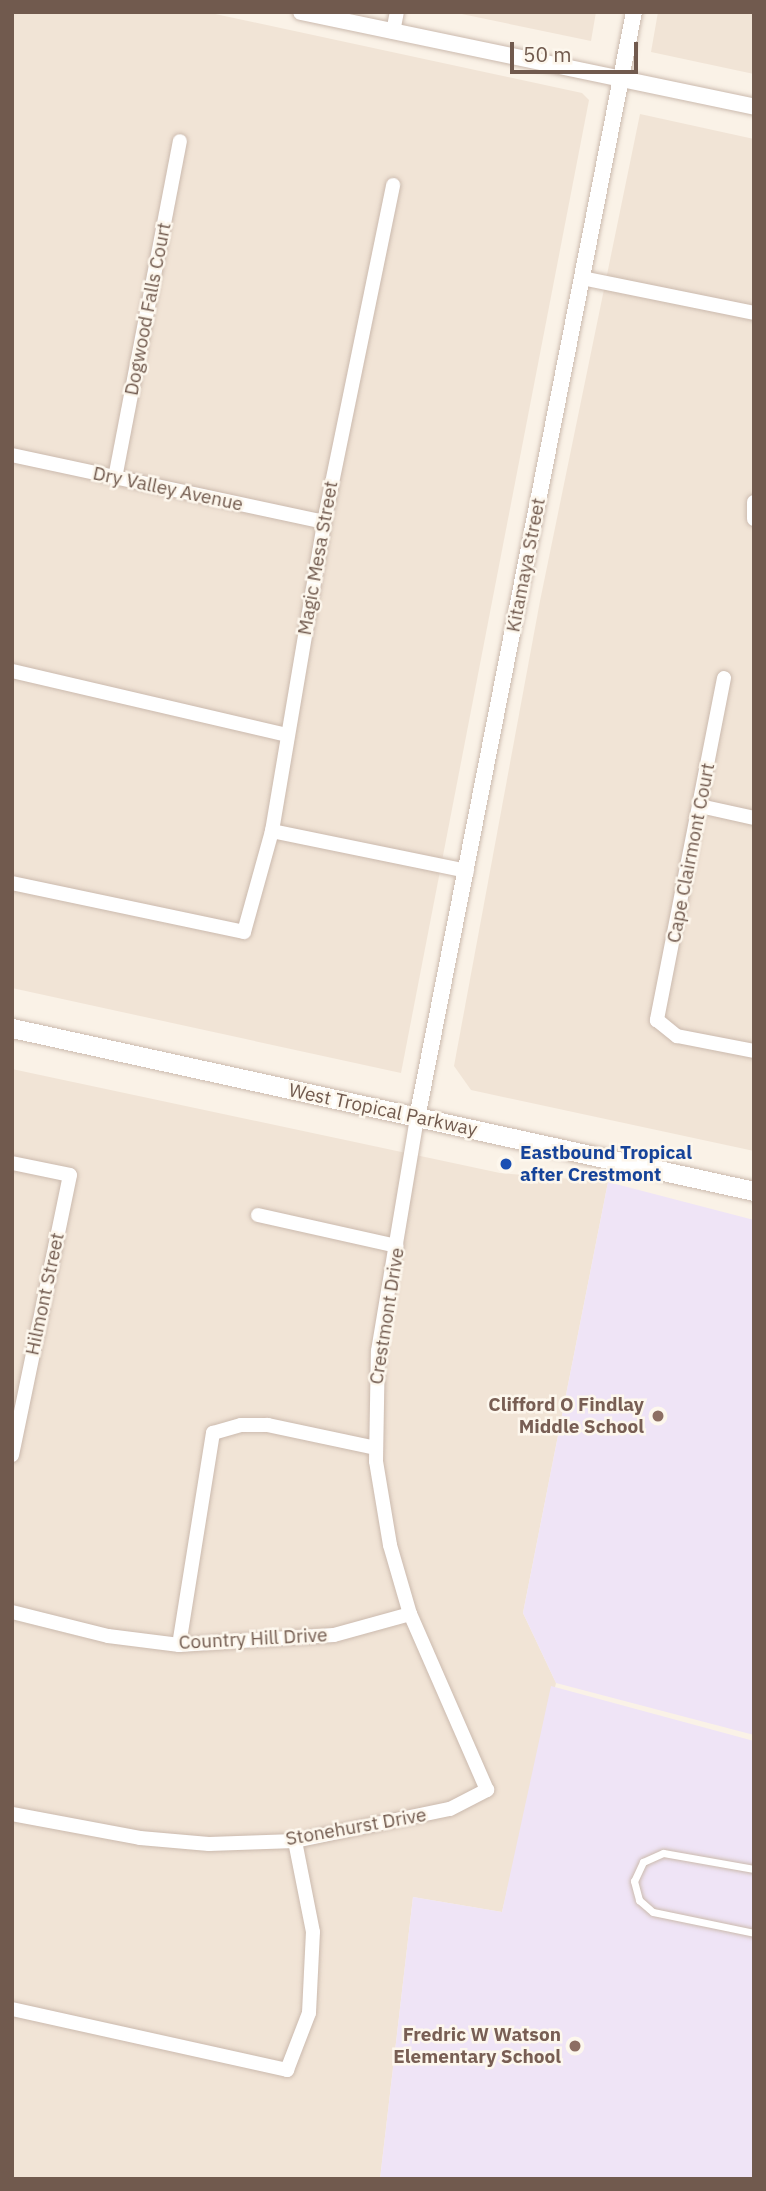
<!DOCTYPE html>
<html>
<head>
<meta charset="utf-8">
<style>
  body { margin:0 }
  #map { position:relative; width:766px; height:2191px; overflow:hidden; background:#faf2e7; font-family:"IBM Plex Sans",sans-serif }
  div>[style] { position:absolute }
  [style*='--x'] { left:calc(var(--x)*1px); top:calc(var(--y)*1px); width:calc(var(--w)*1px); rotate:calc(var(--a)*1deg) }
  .residential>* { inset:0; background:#f1e4d6 }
  .education>* { inset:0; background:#efe4f6 }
  .roads { filter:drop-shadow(0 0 2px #cbbaae) drop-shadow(0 0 2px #cbbaae) }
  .service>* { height:7px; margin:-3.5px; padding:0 3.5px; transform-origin:3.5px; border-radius:3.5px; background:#fff }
  .minor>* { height:14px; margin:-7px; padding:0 7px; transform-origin:7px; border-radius:7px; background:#fff }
  .tertiary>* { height:16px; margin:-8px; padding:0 8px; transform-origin:8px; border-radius:8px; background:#fff }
  .secondary>* { height:19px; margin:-9.5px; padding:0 9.5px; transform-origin:9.5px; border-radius:9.5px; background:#fff }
  .dots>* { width:19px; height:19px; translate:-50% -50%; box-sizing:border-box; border:4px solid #fdf7ed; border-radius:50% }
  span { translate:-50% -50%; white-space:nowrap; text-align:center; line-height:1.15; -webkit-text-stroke:5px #fdf7ed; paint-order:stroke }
  .street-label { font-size:19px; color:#715a4e }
  .transit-label { font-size:19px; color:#164399; font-weight:700 }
  .left { translate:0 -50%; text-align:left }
  .education-label { font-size:19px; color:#785e54; font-weight:700 }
  .right { translate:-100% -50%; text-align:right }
  .frame { position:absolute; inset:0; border:14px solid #715a4e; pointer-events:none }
  .scale { position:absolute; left:510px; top:42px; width:128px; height:32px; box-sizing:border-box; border:4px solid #715a4e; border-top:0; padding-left:9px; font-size:21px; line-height:24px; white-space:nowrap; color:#715a4e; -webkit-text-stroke:5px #fdf7ed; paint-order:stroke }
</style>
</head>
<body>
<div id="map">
  <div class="residential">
    <div style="clip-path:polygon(12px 12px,206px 12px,582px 93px,589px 100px,401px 1073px,12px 988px)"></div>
    <div style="clip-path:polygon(452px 12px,596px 12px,591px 41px)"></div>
    <div style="clip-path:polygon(658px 12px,754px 12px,754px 74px,651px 52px)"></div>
    <div style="clip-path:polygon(640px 114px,754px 139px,754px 1151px,471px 1090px,454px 1066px,540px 601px)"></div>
    <div style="clip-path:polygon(12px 1069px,500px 1173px,608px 1182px,523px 1613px,556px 1683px,502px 1912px,413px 1897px,380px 2179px,12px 2179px)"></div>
  </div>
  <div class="education">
    <div style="clip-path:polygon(608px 1182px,754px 1220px,754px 1735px,556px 1683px,523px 1613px)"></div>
    <div style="clip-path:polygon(551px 1686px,754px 1741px,754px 2179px,380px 2179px,413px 1897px,502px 1912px)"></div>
  </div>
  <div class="roads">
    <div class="service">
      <div style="--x:754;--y:1869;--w:92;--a:-170"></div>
      <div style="--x:663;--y:1853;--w:22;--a:156"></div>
      <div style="--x:643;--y:1862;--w:21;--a:115"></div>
      <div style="--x:634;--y:1881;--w:20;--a:75"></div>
      <div style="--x:639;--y:1900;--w:18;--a:41"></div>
      <div style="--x:653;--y:1912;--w:103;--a:11.7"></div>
    </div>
    <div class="minor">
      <div style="--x:393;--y:32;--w:20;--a:-79"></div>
      <div style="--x:582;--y:278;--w:176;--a:11.5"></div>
      <div style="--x:12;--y:455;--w:319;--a:12.1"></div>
      <div style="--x:115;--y:478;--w:343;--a:-79.1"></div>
      <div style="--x:754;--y:502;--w:17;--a:90"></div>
      <div style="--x:12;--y:671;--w:282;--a:13.1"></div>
      <div style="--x:724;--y:678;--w:349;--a:101.1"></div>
      <div style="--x:657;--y:1020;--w:26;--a:39"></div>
      <div style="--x:677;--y:1036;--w:78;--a:11"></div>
      <div style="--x:700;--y:806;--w:55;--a:12.5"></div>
      <div style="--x:272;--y:831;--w:199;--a:11.6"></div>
      <div style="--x:12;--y:883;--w:237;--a:11.9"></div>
      <div style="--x:244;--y:932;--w:105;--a:-74.5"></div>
      <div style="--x:272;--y:831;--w:313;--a:-80.4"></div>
      <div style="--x:324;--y:522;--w:344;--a:-78.4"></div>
      <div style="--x:12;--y:1163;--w:59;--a:11.7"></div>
      <div style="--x:70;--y:1175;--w:286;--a:101.7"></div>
      <div style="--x:258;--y:1215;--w:142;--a:12.6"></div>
      <div style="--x:12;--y:1612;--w:99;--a:14"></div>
      <div style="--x:108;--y:1636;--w:72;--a:7.2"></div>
      <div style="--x:179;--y:1645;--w:155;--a:-3.7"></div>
      <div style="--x:334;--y:1635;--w:79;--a:-15.4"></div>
      <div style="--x:179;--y:1645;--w:215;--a:-80.9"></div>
      <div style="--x:213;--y:1433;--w:29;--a:-16"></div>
      <div style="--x:241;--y:1425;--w:27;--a:0"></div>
      <div style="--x:268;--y:1425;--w:110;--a:12"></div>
      <div style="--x:12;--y:1814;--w:130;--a:10.6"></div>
      <div style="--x:140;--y:1838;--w:69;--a:5"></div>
      <div style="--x:209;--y:1844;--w:86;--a:-2"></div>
      <div style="--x:295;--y:1841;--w:158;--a:-11.7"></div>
      <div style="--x:450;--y:1809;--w:42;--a:-27.2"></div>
      <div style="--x:487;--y:1790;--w:192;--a:-113.6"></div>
      <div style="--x:410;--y:1614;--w:72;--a:-106.2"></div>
      <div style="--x:390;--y:1545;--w:85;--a:-99.5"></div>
      <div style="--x:376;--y:1461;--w:110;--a:-89"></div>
      <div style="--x:378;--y:1351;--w:236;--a:-80.5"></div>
      <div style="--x:12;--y:2009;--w:282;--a:12.5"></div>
      <div style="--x:287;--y:2070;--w:61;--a:-68.9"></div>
      <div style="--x:309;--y:2013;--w:81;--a:-87.2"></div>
      <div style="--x:313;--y:1932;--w:93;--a:-101.2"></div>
    </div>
    <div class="tertiary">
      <div style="--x:301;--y:12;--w:463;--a:11.8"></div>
      <div style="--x:417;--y:1118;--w:1127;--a:-78.9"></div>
    </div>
    <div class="secondary">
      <div style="--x:12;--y:1028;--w:760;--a:12.39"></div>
    </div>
  </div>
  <div class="dots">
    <div style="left:506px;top:1164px;background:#1a4fb4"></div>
    <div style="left:658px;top:1416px;background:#8d6e63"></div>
    <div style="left:575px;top:2046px;background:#8d6e63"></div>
  </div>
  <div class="street-label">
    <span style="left:148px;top:309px;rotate:-79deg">Dogwood Falls Court</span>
    <span style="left:168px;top:489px;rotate:12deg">Dry Valley Avenue</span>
    <span style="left:318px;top:558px;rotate:-80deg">Magic Mesa Street</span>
    <span style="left:526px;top:565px;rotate:-79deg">Kitamaya Street</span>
    <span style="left:691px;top:853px;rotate:-79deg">Cape Clairmont Court</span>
    <span style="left:383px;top:1110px;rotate:12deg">West Tropical Parkway</span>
    <span style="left:45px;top:1294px;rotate:-78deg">Hilmont Street</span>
    <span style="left:387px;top:1316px;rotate:-81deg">Crestmont Drive</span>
    <span style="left:253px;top:1639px;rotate:-3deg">Country Hill Drive</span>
    <span style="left:356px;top:1827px;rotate:-10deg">Stonehurst Drive</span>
  </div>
  <div class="transit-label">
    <span class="left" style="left:520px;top:1164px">Eastbound Tropical<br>after Crestmont</span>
  </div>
  <div class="education-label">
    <span class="right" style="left:644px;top:1416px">Clifford O Findlay<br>Middle School</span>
    <span class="right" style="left:561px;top:2046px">Fredric W Watson<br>Elementary School</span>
  </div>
  <div class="frame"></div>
  <div class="scale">50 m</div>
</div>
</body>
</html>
